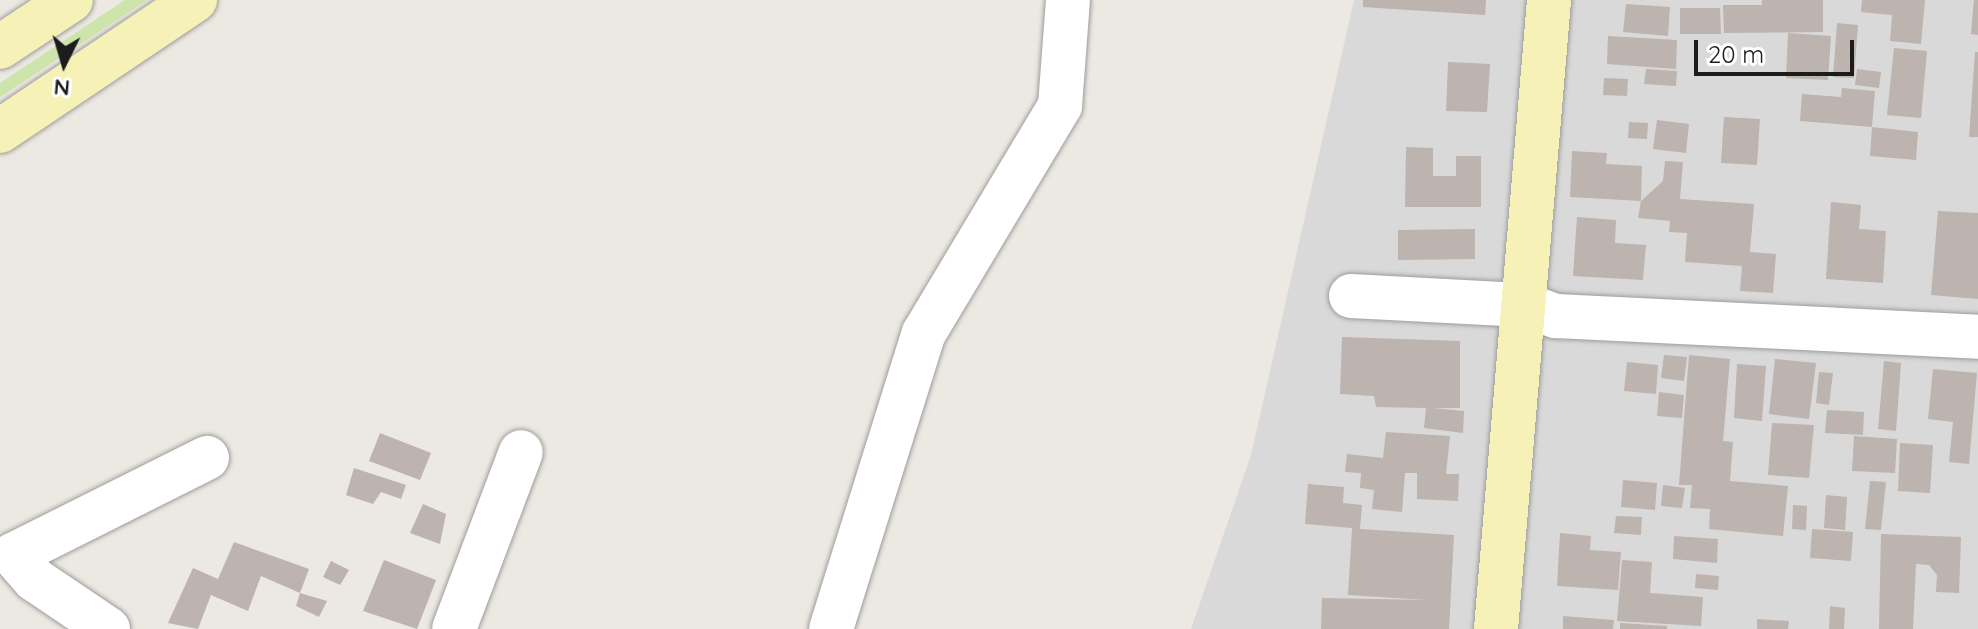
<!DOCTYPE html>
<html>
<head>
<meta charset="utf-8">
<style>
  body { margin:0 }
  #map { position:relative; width:1978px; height:629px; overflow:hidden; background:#ece8e2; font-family:Quicksand,sans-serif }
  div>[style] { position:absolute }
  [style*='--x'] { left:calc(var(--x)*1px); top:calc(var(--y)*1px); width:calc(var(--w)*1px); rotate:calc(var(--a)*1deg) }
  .residential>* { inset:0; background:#dad9d9 }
  .grass>* { inset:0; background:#cde4aa }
  .building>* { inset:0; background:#bdb3af }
  .roads { filter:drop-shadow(0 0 2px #9d9d9d) drop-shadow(0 0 2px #9d9d9d) }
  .street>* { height:44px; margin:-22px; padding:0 22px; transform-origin:22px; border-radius:22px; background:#fff }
  .secondary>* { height:44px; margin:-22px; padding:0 22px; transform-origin:22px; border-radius:22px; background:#f5f1b7 }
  span { translate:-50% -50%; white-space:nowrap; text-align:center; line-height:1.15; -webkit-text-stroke:6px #fff; paint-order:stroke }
  .north { position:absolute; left:24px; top:24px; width:80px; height:80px; -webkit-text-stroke:6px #fff; paint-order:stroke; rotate:185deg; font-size:22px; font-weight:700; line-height:32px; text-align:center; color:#1c1c1c }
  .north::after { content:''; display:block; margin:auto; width:28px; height:36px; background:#1c1c1c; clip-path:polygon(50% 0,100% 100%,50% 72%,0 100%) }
  .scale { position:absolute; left:1694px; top:40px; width:160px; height:36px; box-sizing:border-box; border:4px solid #1c1c1c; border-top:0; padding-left:10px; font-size:24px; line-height:28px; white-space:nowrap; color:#1c1c1c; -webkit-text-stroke:6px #fff; paint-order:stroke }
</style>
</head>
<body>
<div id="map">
  <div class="residential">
    <div style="clip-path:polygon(1354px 0,1978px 0,1978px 629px,1191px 629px,1251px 455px)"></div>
  </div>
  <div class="grass">
    <div style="clip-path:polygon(125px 0,147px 0,0 97px,0 83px)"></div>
  </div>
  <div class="building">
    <div style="clip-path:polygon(1363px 0,1486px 0,1485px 15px,1363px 7px)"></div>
    <div style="clip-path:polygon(1762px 0,1823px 0,1823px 32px,1724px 33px,1723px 5px,1762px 5px)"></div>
    <div style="clip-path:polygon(1862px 0,1925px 0,1921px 44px,1890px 41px,1892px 15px,1861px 12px)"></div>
    <div style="clip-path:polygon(1974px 0,1978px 0,1978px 35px,1971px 34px)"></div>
    <div style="clip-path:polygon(1626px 4px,1670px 7px,1668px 36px,1623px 32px)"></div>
    <div style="clip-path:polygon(1680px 8px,1720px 8px,1721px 34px,1680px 34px)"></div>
    <div style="clip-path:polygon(1837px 23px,1858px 25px,1854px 78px,1833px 77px)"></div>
    <div style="clip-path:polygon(1788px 33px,1831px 36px,1828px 80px,1786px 78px)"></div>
    <div style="clip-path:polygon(1608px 36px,1677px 40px,1676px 69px,1607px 64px)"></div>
    <div style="clip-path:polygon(1894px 48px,1927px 51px,1921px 118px,1887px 115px)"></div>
    <div style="clip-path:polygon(1975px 52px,1978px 52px,1978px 137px,1969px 137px)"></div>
    <div style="clip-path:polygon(1448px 62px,1490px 64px,1487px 112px,1446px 111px)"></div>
    <div style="clip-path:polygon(1646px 69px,1677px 71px,1676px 86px,1644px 84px)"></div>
    <div style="clip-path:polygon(1857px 69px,1881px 72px,1879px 88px,1855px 85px)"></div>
    <div style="clip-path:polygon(1604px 78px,1628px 79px,1627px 96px,1603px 95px)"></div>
    <div style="clip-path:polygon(1842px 88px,1875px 91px,1872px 127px,1918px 132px,1916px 160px,1870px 156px,1872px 127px,1800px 121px,1802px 94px,1841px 97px)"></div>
    <div style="clip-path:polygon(1724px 117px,1760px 119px,1757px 165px,1721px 163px)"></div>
    <div style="clip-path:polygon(1657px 120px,1689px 124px,1686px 153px,1653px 149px)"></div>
    <div style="clip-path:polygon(1629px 122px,1648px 123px,1647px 139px,1628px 138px)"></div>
    <div style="clip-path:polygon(1406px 147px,1433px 148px,1433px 176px,1456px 176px,1456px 156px,1481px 156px,1481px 207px,1405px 207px)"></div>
    <div style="clip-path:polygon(1572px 151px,1607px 153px,1606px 164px,1642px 166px,1641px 201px,1570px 197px)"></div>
    <div style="clip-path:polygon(1665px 161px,1683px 162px,1680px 199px,1754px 204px,1750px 252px,1776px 254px,1773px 293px,1740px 291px,1742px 266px,1685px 262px,1687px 233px,1669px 232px,1670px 221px,1638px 218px,1641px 201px,1663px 181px)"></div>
    <div style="clip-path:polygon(1831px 202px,1861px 205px,1859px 229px,1886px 231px,1883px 283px,1826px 279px)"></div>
    <div style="clip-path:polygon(1938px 211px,1978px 213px,1978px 299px,1931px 295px)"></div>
    <div style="clip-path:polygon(1577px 217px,1616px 220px,1615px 243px,1646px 245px,1643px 280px,1573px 276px)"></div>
    <div style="clip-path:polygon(1475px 229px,1475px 259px,1398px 260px,1398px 230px)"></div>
    <div style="clip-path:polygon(1342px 337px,1460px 341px,1460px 408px,1433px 408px,1464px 411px,1463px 433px,1424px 428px,1426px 408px,1376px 407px,1374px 396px,1340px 394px)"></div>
    <div style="clip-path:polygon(1664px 355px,1687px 357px,1684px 381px,1661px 378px)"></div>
    <div style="clip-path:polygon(1689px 355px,1730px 359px,1723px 441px,1733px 442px,1730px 481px,1788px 486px,1783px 536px,1709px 529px,1710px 509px,1690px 508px,1692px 485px,1679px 485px)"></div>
    <div style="clip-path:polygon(1775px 359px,1816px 363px,1809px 419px,1769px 414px)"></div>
    <div style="clip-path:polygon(1884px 361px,1901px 363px,1896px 431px,1878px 429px)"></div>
    <div style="clip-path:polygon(1627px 362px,1658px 365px,1656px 394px,1624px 391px)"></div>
    <div style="clip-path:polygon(1737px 364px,1766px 366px,1762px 421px,1734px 418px)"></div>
    <div style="clip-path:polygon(1933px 369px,1977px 373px,1969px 464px,1949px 462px,1953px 422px,1928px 419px)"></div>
    <div style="clip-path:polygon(1819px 372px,1833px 373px,1829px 405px,1816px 403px)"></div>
    <div style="clip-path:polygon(1659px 392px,1684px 395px,1682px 418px,1657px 416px)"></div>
    <div style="clip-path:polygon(1827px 410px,1864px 412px,1863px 435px,1825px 433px)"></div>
    <div style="clip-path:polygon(1772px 423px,1814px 425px,1809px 478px,1768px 475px)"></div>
    <div style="clip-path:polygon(1386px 432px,1450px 436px,1446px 474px,1459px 474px,1458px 501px,1417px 499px,1417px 473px,1405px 473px,1402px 512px,1372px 509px,1374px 490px,1360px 488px,1361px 473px,1345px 472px,1347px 454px,1383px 458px)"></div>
    <div style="clip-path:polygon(380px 433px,431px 453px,420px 480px,369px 461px)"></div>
    <div style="clip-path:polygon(1854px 436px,1897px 439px,1895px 473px,1852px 471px)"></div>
    <div style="clip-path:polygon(1900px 443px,1933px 445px,1930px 493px,1898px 491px)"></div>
    <div style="clip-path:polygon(354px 468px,406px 485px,401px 499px,381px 492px,373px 504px,346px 495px)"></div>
    <div style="clip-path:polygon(1623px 480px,1657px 483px,1655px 510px,1621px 507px)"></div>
    <div style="clip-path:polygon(1870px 481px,1886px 482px,1881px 530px,1865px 529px)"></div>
    <div style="clip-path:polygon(1308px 484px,1344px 487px,1343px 503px,1362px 505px,1360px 529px,1454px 535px,1449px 629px,1321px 629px,1322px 598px,1427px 600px,1348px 595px,1352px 528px,1305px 524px)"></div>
    <div style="clip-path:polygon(1663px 485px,1685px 488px,1682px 508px,1661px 506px)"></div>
    <div style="clip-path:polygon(1826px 495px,1847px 497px,1845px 530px,1824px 528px)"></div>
    <div style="clip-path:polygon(423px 504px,446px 514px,440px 544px,410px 533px)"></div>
    <div style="clip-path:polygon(1793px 505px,1807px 506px,1806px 530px,1792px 529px)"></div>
    <div style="clip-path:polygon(1616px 516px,1642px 517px,1641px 535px,1614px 533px)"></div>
    <div style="clip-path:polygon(1812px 529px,1853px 532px,1851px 561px,1810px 558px)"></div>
    <div style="clip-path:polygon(1560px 533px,1591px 536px,1590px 550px,1621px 552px,1618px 590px,1557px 586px)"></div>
    <div style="clip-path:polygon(1881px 534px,1961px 537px,1959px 593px,1936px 592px,1937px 575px,1929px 565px,1916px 564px,1913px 629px,1879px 629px)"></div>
    <div style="clip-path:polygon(1674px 536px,1718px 539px,1717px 563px,1673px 559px)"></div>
    <div style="clip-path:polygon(234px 542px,309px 569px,300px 593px,327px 601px,319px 617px,296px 606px,300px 593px,261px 576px,248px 611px,211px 595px,198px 629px,168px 623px,193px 568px,218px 579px)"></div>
    <div style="clip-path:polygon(384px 560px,436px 580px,417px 629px,363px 611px)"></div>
    <div style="clip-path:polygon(1622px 560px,1652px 562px,1650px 593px,1703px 597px,1701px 626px,1617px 621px)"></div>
    <div style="clip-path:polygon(331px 561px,349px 570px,340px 585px,323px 577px)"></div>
    <div style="clip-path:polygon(1696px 574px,1719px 576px,1718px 590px,1695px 588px)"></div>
    <div style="clip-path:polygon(1830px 606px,1845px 608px,1844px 629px,1829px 629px)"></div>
    <div style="clip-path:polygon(1563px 616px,1614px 620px,1613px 629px,1563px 629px)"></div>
    <div style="clip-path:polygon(1757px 619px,1789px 621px,1788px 629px,1757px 629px)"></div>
    <div style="clip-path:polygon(1620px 623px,1667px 626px,1667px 629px,1620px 629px)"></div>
  </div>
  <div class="roads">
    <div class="street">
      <div style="--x:1351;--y:296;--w:174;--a:3"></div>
      <div style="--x:1525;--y:305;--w:33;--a:20"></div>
      <div style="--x:1556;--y:316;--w:423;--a:2.8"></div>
      <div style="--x:108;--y:629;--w:89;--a:-146"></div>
      <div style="--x:34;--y:579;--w:32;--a:-131"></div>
      <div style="--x:13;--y:555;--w:217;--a:-26.6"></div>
      <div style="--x:454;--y:629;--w:189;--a:-69.3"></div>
      <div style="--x:831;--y:629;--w:310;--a:-72.6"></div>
      <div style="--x:924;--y:333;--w:265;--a:-59.1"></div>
      <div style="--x:1060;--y:106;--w:106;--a:-85.7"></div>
    </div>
    <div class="secondary">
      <div style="--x:0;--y:47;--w:85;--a:-33.5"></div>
      <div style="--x:0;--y:131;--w:235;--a:-33.9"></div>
      <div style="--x:1496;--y:629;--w:631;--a:-85.18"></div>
    </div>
  </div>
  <div class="north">N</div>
  <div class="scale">20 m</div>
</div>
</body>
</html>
